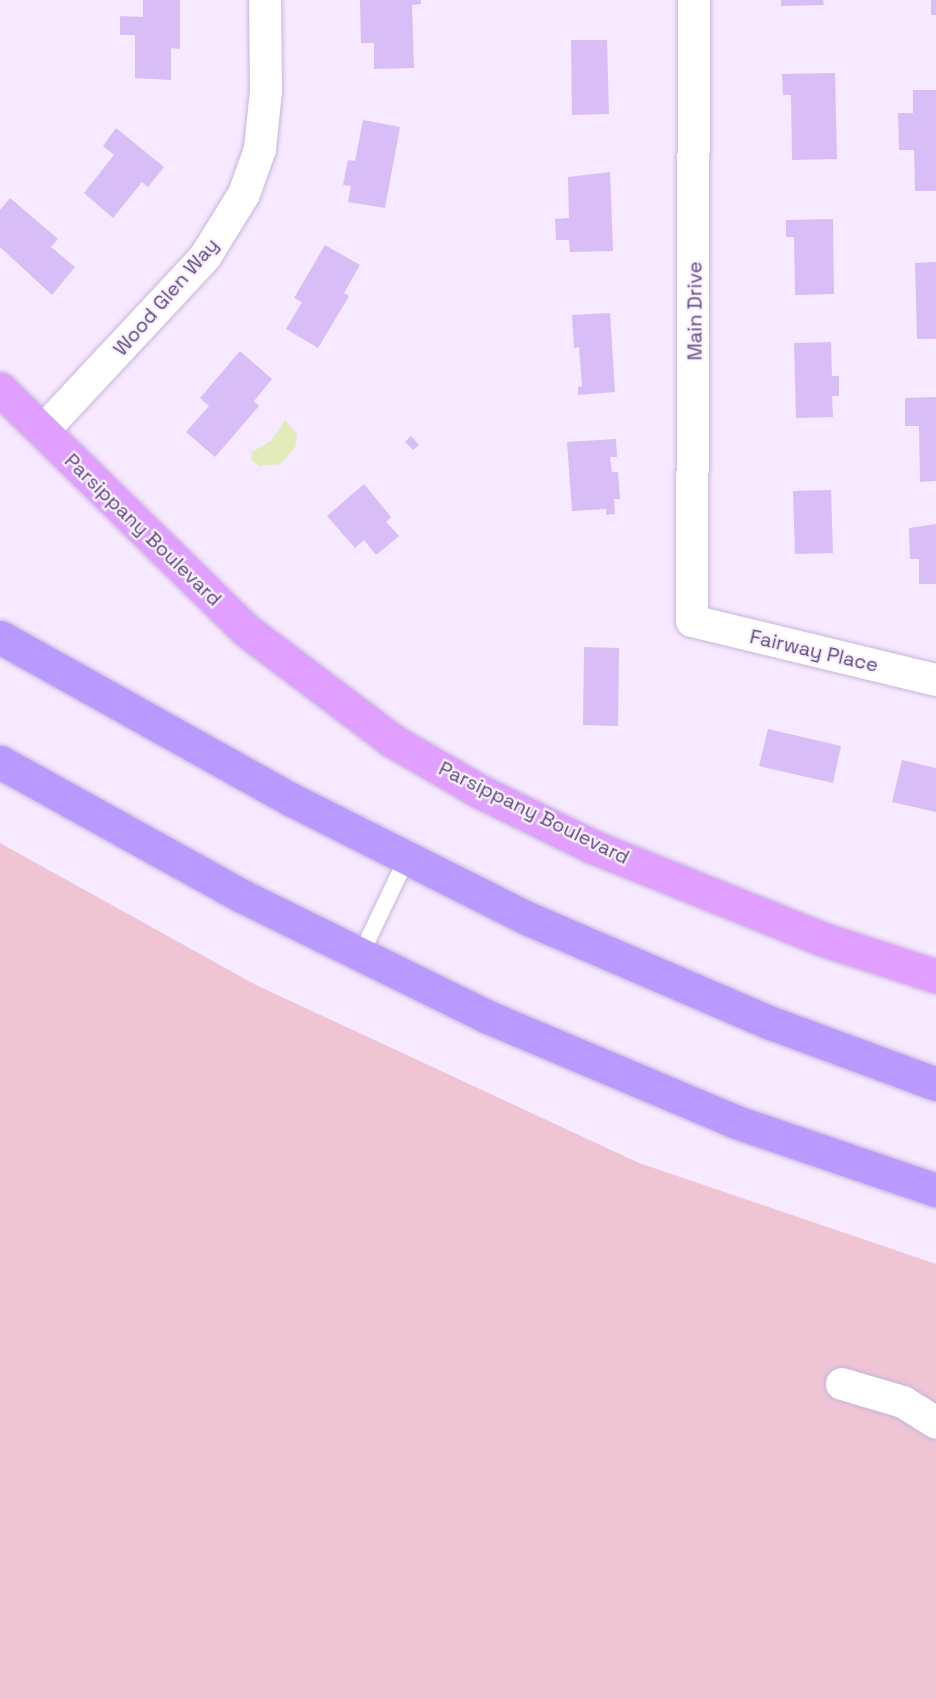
<!DOCTYPE html>
<html>
<head>
<meta charset="utf-8">
<style>
  body { margin:0 }
  #map { position:relative; width:936px; height:1699px; overflow:hidden; background:#f7e9ff; font-family:"Space Grotesk",sans-serif }
  div>[style] { position:absolute }
  [style*='--x'] { left:calc(var(--x)*1px); top:calc(var(--y)*1px); width:calc(var(--w)*1px); rotate:calc(var(--a)*1deg) }
  .green>* { inset:0; background:#efc5d4 }
  .water>* { inset:0; background:#e2ebba }
  .building>* { inset:0; background:#d8bdf7 }
  .roads { filter:drop-shadow(0 0 2px #c8b4da) drop-shadow(0 0 2px #c8b4da) }
  .lane>* { height:16px; margin:-8px; padding:0 8px; transform-origin:8px; border-radius:8px; background:#fff }
  .street>* { height:32px; margin:-16px; padding:0 16px; transform-origin:16px; border-radius:16px; background:#fff }
  .primary>* { height:33px; margin:-16.5px; padding:0 16.5px; transform-origin:16.5px; border-radius:16.5px; background:#e1a0ff }
  .highway>* { height:33px; margin:-16.5px; padding:0 16.5px; transform-origin:16.5px; border-radius:16.5px; background:#ba9aff }
  span { translate:-50% -50%; white-space:nowrap; text-align:center; line-height:1.15; -webkit-text-stroke:4.5px #faf2ff; paint-order:stroke }
  .street-label { font-size:20px; color:#5e487d }
</style>
</head>
<body>
<div id="map">
  <div class="green">
    <div style="clip-path:polygon(0 843px,256px 985px,639px 1163px,936px 1264px,936px 1699px,0 1699px)"></div>
  </div>
  <div class="water">
    <div style="clip-path:polygon(285px 420px,297px 434px,295px 448px,280px 464px,259px 466px,251px 460px,252px 452px,271px 441px)"></div>
  </div>
  <div class="building">
    <div style="clip-path:polygon(143px 0,180px 0,180px 49px,171px 48px,171px 80px,135px 78px,135px 35px,120px 35px,120px 16px,143px 17px)"></div>
    <div style="clip-path:polygon(360px 0,421px 0,421px 4px,412px 5px,414px 68px,374px 69px,374px 43px,361px 43px)"></div>
    <div style="clip-path:polygon(781px 0,823px 0,824px 5px,781px 6px)"></div>
    <div style="clip-path:polygon(931px 0,936px 0,936px 15px,931px 15px)"></div>
    <div style="clip-path:polygon(571px 40px,607px 40px,609px 114px,572px 115px)"></div>
    <div style="clip-path:polygon(835px 73px,837px 159px,792px 160px,791px 95px,783px 95px,782px 74px)"></div>
    <div style="clip-path:polygon(913px 90px,936px 90px,936px 191px,915px 191px,914px 150px,899px 150px,898px 113px,913px 113px)"></div>
    <div style="clip-path:polygon(363px 120px,400px 127px,385px 208px,348px 202px,351px 186px,343px 185px,348px 160px,355px 161px)"></div>
    <div style="clip-path:polygon(116px 128px,164px 167px,148px 187px,142px 182px,113px 218px,84px 193px,114px 155px,103px 146px)"></div>
    <div style="clip-path:polygon(610px 172px,613px 251px,570px 252px,569px 240px,556px 240px,555px 219px,569px 218px,568px 177px)"></div>
    <div style="clip-path:polygon(10px 198px,58px 239px,51px 247px,75px 267px,52px 295px,0 247px,0 210px)"></div>
    <div style="clip-path:polygon(833px 219px,834px 294px,795px 295px,794px 237px,786px 237px,786px 220px)"></div>
    <div style="clip-path:polygon(325px 245px,360px 265px,344px 293px,349px 296px,318px 348px,286px 329px,302px 302px,294px 298px)"></div>
    <div style="clip-path:polygon(936px 262px,936px 339px,917px 339px,915px 263px)"></div>
    <div style="clip-path:polygon(610px 313px,615px 392px,578px 395px,578px 387px,582px 386px,579px 347px,574px 348px,572px 315px)"></div>
    <div style="clip-path:polygon(831px 342px,832px 376px,839px 376px,839px 396px,832px 396px,833px 417px,796px 418px,794px 343px)"></div>
    <div style="clip-path:polygon(240px 351px,272px 379px,254px 401px,259px 406px,215px 457px,186px 432px,209px 406px,200px 398px)"></div>
    <div style="clip-path:polygon(936px 397px,936px 481px,920px 482px,919px 426px,905px 426px,905px 398px)"></div>
    <div style="clip-path:polygon(411px 436px,419px 445px,413px 450px,405px 442px)"></div>
    <div style="clip-path:polygon(616px 439px,617px 457px,610px 457px,612px 472px,618px 472px,620px 499px,614px 499px,615px 514px,606px 515px,606px 509px,572px 511px,567px 442px)"></div>
    <div style="clip-path:polygon(364px 484px,391px 517px,386px 522px,399px 536px,376px 555px,364px 540px,355px 548px,327px 516px)"></div>
    <div style="clip-path:polygon(831px 490px,833px 553px,795px 554px,793px 491px)"></div>
    <div style="clip-path:polygon(936px 524px,936px 584px,919px 584px,919px 559px,910px 559px,909px 528px)"></div>
    <div style="clip-path:polygon(584px 647px,619px 648px,618px 726px,583px 725px)"></div>
    <div style="clip-path:polygon(768px 729px,841px 746px,833px 783px,759px 766px)"></div>
    <div style="clip-path:polygon(902px 760px,936px 768px,936px 812px,892px 802px)"></div>
  </div>
  <div class="roads">
    <div class="lane">
      <div style="--x:360;--y:956;--w:106;--a:-64.4"></div>
    </div>
    <div class="street">
      <div style="--x:694;--y:0;--w:621;--a:90.18"></div>
      <div style="--x:692;--y:621;--w:251;--a:13.6"></div>
      <div style="--x:43;--y:431;--w:238;--a:-47"></div>
      <div style="--x:205;--y:257;--w:74;--a:-58.2"></div>
      <div style="--x:244;--y:194;--w:48;--a:-70.4"></div>
      <div style="--x:260;--y:149;--w:58;--a:-84.1"></div>
      <div style="--x:266;--y:91;--w:91;--a:-90.6"></div>
      <div style="--x:842;--y:1384;--w:64;--a:16.4"></div>
      <div style="--x:903;--y:1402;--w:39;--a:32"></div>
    </div>
    <div class="primary">
      <div style="--x:0;--y:389;--w:344;--a:44.4"></div>
      <div style="--x:246;--y:630;--w:184;--a:37.1"></div>
      <div style="--x:393;--y:741;--w:102;--a:30.1"></div>
      <div style="--x:481;--y:792;--w:123;--a:26.1"></div>
      <div style="--x:591;--y:846;--w:249;--a:21.9"></div>
      <div style="--x:822;--y:939;--w:120;--a:18"></div>
    </div>
    <div class="highway">
      <div style="--x:0;--y:637;--w:334;--a:29.2"></div>
      <div style="--x:292;--y:800;--w:265;--a:26.7"></div>
      <div style="--x:529;--y:919;--w:263;--a:23.3"></div>
      <div style="--x:771;--y:1023;--w:176;--a:20.3"></div>
      <div style="--x:0;--y:762;--w:277;--a:29"></div>
      <div style="--x:242;--y:896;--w:274;--a:26.2"></div>
      <div style="--x:488;--y:1017;--w:269;--a:22.9"></div>
      <div style="--x:736;--y:1122;--w:211;--a:18.8"></div>
    </div>
  </div>
  <div class="street-label">
    <span style="left:166px;top:297px;rotate:-49deg">Wood Glen Way</span>
    <span style="left:695px;top:311px;rotate:-90deg">Main Drive</span>
    <span style="left:143px;top:530px;rotate:44deg">Parsippany Boulevard</span>
    <span style="left:814px;top:651px;rotate:13deg">Fairway Place</span>
    <span style="left:534px;top:813px;rotate:26deg">Parsippany Boulevard</span>
  </div>
</div>
</body>
</html>
